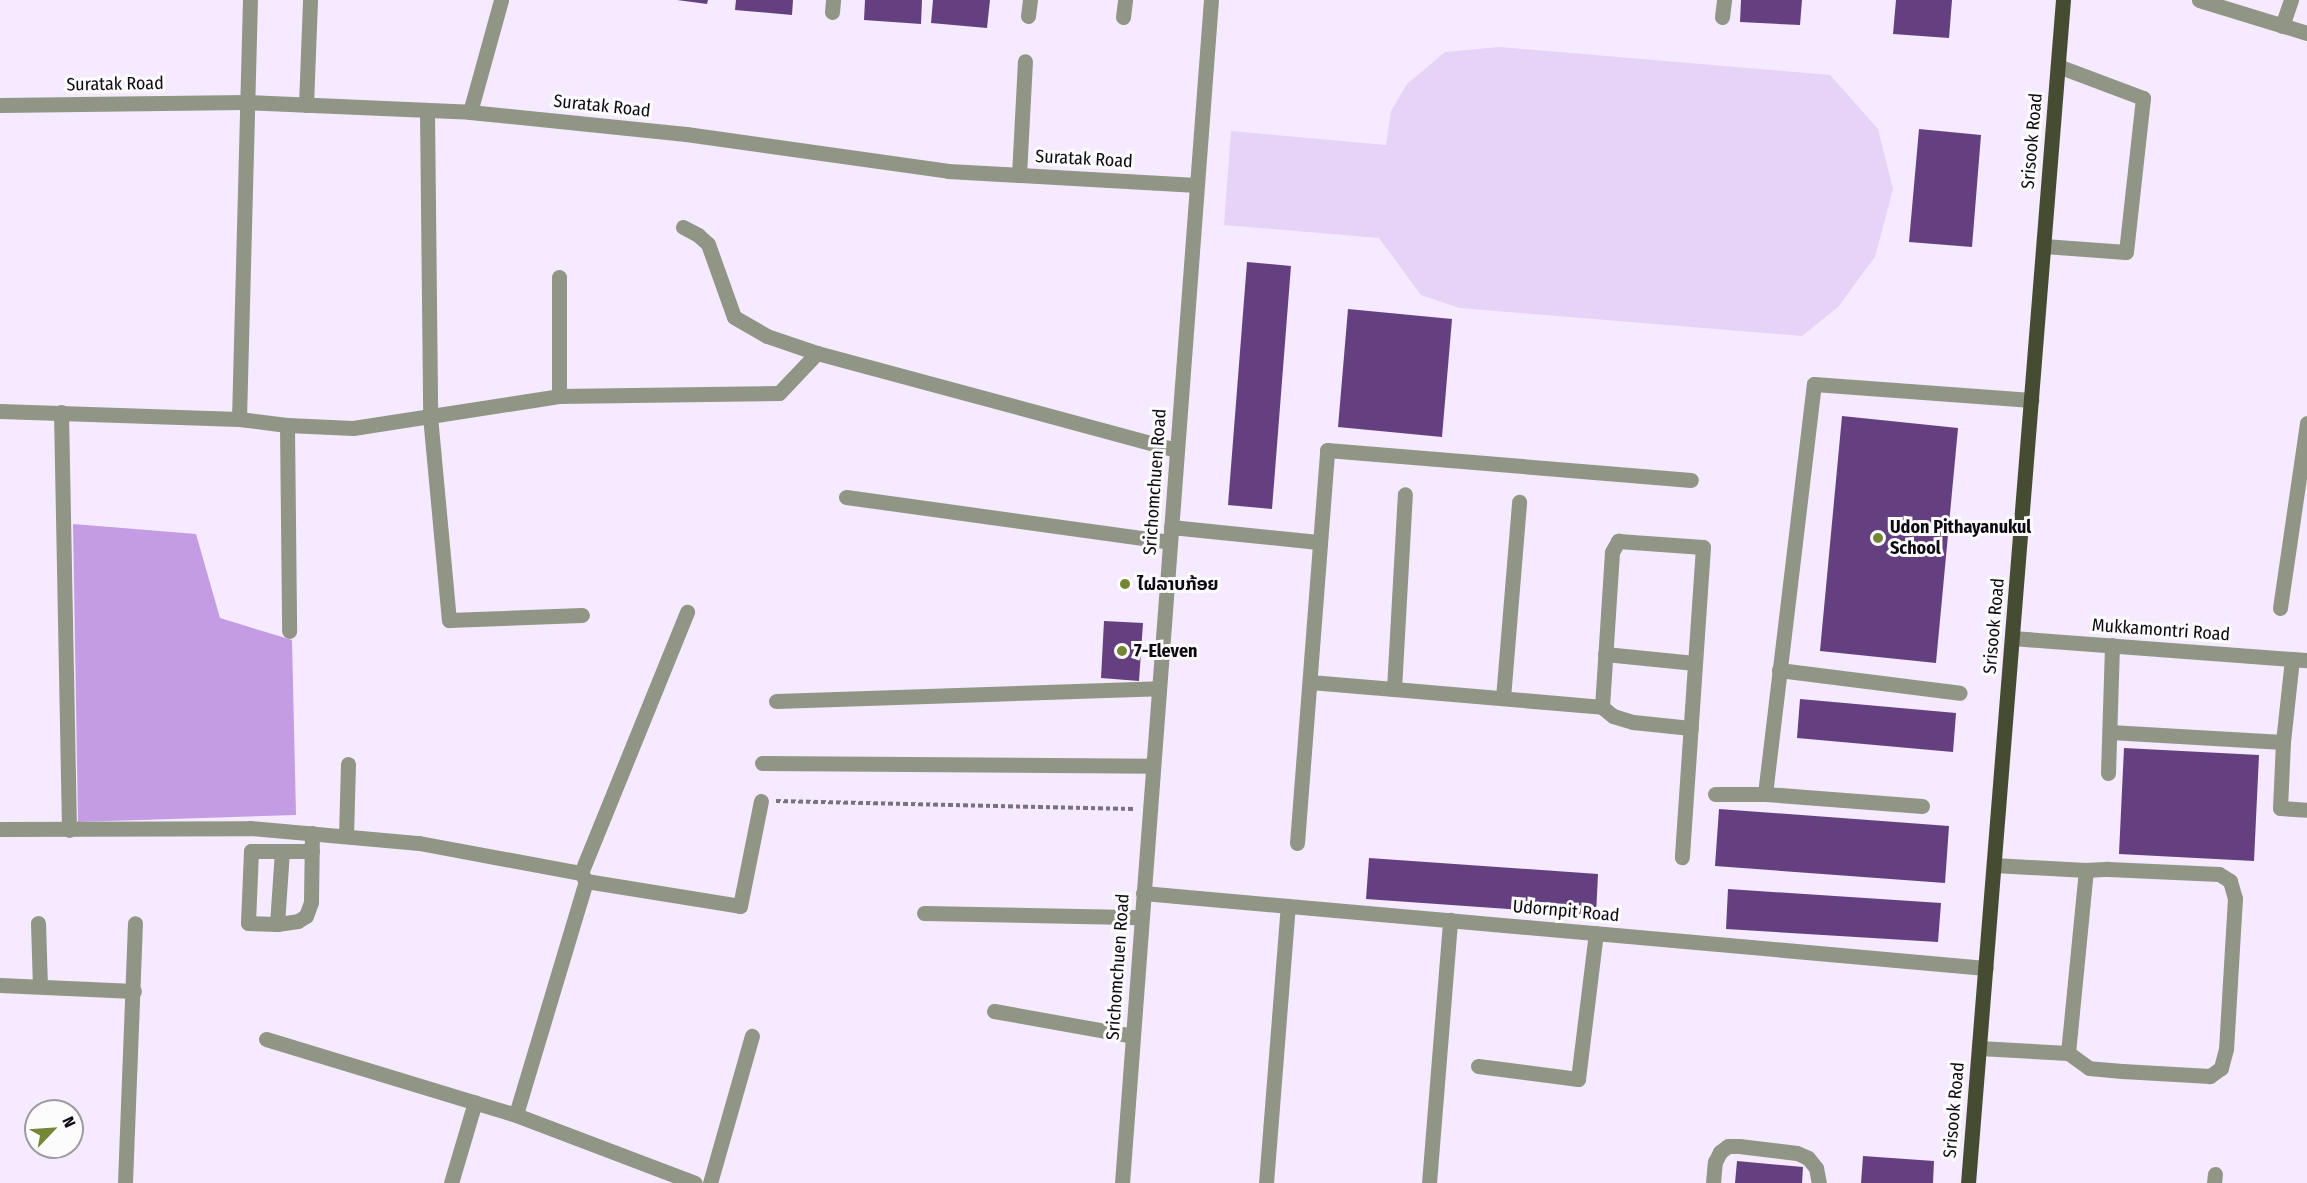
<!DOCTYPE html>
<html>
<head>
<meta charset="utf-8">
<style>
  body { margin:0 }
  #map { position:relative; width:2307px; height:1183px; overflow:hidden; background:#f5eaff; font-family:"Fira Sans Condensed","Noto Sans Lao",sans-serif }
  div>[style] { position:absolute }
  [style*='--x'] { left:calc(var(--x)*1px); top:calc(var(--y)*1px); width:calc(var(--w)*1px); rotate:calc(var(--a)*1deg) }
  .green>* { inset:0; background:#e6d3f7 }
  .forest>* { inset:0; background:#c39ce4 }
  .building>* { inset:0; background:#654081 }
  .path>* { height:4px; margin-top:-2px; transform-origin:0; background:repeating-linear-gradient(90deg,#797180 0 4.5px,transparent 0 7.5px) }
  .minor>* { height:15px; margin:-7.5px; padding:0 7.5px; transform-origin:7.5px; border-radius:7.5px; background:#919586 }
  .major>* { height:15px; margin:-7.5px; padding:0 7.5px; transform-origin:7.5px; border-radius:7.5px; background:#454c32 }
  .dots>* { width:16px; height:16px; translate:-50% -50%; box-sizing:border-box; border:3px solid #fcfcfc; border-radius:50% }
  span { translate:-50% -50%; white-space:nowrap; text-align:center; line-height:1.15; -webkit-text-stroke:6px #fcfcfc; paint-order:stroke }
  .street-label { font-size:18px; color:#0f0914 }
  .poi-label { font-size:18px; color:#0f0914; font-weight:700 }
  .left { translate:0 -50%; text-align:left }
  .north { position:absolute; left:24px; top:1099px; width:60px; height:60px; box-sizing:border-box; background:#fcfcfc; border:2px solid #9d9b9f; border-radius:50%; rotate:65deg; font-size:16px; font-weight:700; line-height:24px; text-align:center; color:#0f0914 }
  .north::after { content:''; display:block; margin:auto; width:21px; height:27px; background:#758635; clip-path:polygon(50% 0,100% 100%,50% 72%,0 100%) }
</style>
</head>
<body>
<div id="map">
  <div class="green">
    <div style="clip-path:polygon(1499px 47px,1830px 75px,1878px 129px,1893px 189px,1875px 257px,1838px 307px,1802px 336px,1460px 308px,1421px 295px,1379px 238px,1224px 225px,1231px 131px,1386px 145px,1391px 111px,1407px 84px,1445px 52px)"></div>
  </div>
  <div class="forest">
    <div style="clip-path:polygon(73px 524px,196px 534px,220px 618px,292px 640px,296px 815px,78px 822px)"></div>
  </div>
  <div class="building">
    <div style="clip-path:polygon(677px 0,708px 0,707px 4px)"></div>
    <div style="clip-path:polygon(736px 0,793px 0,792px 15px,735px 10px)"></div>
    <div style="clip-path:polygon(865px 0,922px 0,921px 24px,864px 20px)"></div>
    <div style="clip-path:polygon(933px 0,990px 0,987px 28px,931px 23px)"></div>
    <div style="clip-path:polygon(1741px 0,1802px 0,1800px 25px,1740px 22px)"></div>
    <div style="clip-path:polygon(1896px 0,1952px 0,1949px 38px,1893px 34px)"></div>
    <div style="clip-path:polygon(1919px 129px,1981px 135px,1972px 247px,1909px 242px)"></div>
    <div style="clip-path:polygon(1247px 262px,1291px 266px,1272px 509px,1228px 505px)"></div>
    <div style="clip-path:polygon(1348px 309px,1452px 319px,1442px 437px,1338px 427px)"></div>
    <div style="clip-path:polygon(1842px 416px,1958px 428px,1936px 663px,1820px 651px)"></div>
    <div style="clip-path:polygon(1104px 621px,1143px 623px,1139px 681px,1101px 678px)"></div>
    <div style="clip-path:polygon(1800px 699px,1956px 713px,1953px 752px,1797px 738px)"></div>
    <div style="clip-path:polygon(2124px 748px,2259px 755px,2254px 861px,2119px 854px)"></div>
    <div style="clip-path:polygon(1719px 809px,1949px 826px,1945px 883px,1715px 866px)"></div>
    <div style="clip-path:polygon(1369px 858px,1598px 874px,1596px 915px,1366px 899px)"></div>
    <div style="clip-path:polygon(1728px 889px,1941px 903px,1938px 942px,1726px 929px)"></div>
    <div style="clip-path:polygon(1863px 1156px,1934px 1161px,1933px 1183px,1861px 1183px)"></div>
    <div style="clip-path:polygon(1737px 1161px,1803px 1167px,1802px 1183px,1735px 1183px)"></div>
  </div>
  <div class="path">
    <div style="--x:776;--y:801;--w:358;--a:1.3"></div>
  </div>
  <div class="minor">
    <div style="--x:2199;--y:0;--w:113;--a:17"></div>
    <div style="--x:832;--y:12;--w:12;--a:-85"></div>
    <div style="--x:1028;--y:16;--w:16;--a:-83"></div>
    <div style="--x:1123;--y:17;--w:17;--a:-83"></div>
    <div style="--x:1722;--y:17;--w:17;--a:-83"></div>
    <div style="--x:2282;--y:26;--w:28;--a:-71"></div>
    <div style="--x:0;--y:105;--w:245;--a:-0.7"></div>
    <div style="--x:245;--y:102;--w:225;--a:2.5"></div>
    <div style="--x:470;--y:112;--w:217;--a:5.8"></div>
    <div style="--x:686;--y:134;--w:265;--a:8"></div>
    <div style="--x:948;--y:171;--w:249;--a:3.2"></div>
    <div style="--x:306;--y:105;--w:105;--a:-87.8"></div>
    <div style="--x:427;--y:110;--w:306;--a:89.4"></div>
    <div style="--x:430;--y:416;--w:205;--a:84.7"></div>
    <div style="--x:449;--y:620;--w:133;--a:-2.2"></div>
    <div style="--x:470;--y:112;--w:116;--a:-74.5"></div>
    <div style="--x:1019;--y:175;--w:114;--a:-87"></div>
    <div style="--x:683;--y:227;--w:17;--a:28"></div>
    <div style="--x:698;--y:235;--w:13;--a:42"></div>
    <div style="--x:708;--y:244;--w:77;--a:70.4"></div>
    <div style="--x:734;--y:317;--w:38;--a:30"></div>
    <div style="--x:767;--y:336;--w:53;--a:18.8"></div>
    <div style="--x:2044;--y:246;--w:82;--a:4.2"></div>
    <div style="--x:2126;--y:252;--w:155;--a:-83.7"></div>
    <div style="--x:2143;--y:98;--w:91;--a:-159.4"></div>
    <div style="--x:559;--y:277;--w:119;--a:90"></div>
    <div style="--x:0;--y:411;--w:239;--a:1.9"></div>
    <div style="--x:239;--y:419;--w:48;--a:7.1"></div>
    <div style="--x:287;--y:425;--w:66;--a:2.6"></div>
    <div style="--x:353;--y:428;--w:208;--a:-8.8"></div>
    <div style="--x:559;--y:396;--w:220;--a:-0.8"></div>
    <div style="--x:779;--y:393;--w:55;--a:-46.5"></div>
    <div style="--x:817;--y:353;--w:373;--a:15.1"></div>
    <div style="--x:61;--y:412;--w:418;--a:88.9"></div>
    <div style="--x:239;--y:419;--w:419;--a:-88.5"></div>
    <div style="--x:287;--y:425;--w:206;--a:89.4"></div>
    <div style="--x:846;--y:497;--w:327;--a:7.9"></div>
    <div style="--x:1171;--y:527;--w:148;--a:5.8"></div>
    <div style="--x:2280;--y:608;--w:187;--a:-81.7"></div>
    <div style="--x:2012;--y:638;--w:296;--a:4.3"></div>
    <div style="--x:1605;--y:654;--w:90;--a:5.7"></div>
    <div style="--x:2292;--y:659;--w:83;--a:96.2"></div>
    <div style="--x:2283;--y:742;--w:66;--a:92.6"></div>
    <div style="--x:2280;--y:808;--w:27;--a:4"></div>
    <div style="--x:1779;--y:670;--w:182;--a:7.2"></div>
    <div style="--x:1310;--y:682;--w:84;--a:4.8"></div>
    <div style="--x:1394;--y:689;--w:195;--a:-86.8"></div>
    <div style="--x:1394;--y:689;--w:209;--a:4.9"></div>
    <div style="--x:1602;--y:707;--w:14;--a:39"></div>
    <div style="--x:1613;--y:716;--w:21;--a:17"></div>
    <div style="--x:1633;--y:722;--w:58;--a:5.9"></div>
    <div style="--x:1503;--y:698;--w:197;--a:-85.3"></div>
    <div style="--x:776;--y:701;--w:383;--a:-1.9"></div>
    <div style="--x:1602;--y:707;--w:155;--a:-86.3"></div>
    <div style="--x:1612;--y:552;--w:13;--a:-61"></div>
    <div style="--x:1618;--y:541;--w:85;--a:4"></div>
    <div style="--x:1703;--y:547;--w:311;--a:93.9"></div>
    <div style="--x:2110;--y:732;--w:173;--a:3.3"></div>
    <div style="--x:762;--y:763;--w:391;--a:0.4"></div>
    <div style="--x:2108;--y:773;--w:128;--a:-88.2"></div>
    <div style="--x:1715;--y:794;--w:50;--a:0"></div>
    <div style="--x:1922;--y:806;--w:157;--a:-175.6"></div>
    <div style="--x:1765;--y:794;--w:413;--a:-83.2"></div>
    <div style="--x:1814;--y:384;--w:218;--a:4.2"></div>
    <div style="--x:0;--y:829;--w:250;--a:-0.2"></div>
    <div style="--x:250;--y:828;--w:170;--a:5.1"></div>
    <div style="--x:419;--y:843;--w:165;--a:10.5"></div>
    <div style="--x:581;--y:873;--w:9;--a:58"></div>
    <div style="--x:586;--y:881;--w:244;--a:106.7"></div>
    <div style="--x:346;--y:836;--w:72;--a:-88.4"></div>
    <div style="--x:1297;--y:843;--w:394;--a:-85.6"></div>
    <div style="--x:1327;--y:450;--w:365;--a:4.7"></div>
    <div style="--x:312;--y:851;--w:61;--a:180"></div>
    <div style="--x:251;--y:851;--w:72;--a:92.4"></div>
    <div style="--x:248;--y:923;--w:29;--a:2"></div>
    <div style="--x:277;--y:924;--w:21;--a:-8"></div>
    <div style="--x:298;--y:921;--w:9;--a:-32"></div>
    <div style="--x:306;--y:916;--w:15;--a:-70"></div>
    <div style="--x:311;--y:902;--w:69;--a:-89.2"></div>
    <div style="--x:1994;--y:865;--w:92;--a:3.1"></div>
    <div style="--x:581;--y:873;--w:282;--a:-67.9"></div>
    <div style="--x:586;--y:881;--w:156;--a:9.2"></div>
    <div style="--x:740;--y:906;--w:107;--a:-78.7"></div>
    <div style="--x:1143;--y:893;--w:846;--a:5.08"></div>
    <div style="--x:924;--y:913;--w:218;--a:1.1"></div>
    <div style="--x:38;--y:923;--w:63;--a:88.2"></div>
    <div style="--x:277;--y:924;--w:73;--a:-86.1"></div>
    <div style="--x:0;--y:985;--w:134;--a:2.6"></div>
    <div style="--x:994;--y:1011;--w:141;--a:10.2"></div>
    <div style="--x:266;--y:1039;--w:261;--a:16.9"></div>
    <div style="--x:516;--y:1115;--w:191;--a:20.8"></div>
    <div style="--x:1979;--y:1048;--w:89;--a:3.2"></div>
    <div style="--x:2068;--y:1053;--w:184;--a:-84.4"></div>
    <div style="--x:2086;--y:870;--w:22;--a:-3"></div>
    <div style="--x:2108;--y:869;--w:111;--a:2.6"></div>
    <div style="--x:2219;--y:874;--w:13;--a:32"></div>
    <div style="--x:2230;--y:881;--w:18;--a:74"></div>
    <div style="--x:2235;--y:898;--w:151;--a:93.4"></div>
    <div style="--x:2226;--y:1049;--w:20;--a:105"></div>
    <div style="--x:2221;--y:1068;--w:14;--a:144"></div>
    <div style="--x:2210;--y:1076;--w:88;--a:-176.7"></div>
    <div style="--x:2122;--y:1071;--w:33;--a:-175"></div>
    <div style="--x:2089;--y:1068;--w:26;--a:-144"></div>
    <div style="--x:1478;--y:1066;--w:101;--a:7.4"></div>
    <div style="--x:1578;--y:1079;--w:147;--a:-83"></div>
    <div style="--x:125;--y:1183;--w:260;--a:-87.8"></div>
    <div style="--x:451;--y:1183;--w:84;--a:-73.5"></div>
    <div style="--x:710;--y:1183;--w:153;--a:-74.1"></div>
    <div style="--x:1122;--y:1183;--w:1186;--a:-85.7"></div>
    <div style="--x:1266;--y:1183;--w:278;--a:-85.5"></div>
    <div style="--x:1429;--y:1183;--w:264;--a:-85.4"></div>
    <div style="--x:1713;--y:1183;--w:21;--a:-85"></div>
    <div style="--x:1715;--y:1162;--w:11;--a:-63"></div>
    <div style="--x:1720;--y:1152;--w:10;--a:-37"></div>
    <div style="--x:1728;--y:1146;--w:11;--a:0"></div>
    <div style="--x:1739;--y:1146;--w:58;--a:6.9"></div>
    <div style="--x:1797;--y:1153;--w:12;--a:24"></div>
    <div style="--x:1808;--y:1158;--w:13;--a:51"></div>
    <div style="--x:1816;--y:1168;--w:15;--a:79"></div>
    <div style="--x:2214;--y:1183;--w:9;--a:-84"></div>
  </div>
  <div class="major">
    <div style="--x:1968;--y:1183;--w:1187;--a:-85.41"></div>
  </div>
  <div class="dots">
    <div style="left:1878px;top:538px;background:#758635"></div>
    <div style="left:1125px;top:584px;background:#758635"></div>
    <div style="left:1122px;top:651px;background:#758635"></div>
  </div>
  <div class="street-label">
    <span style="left:115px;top:84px;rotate:-1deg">Suratak Road</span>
    <span style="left:602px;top:106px;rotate:6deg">Suratak Road</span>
    <span style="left:2032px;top:141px;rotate:-85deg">Srisook Road</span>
    <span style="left:1084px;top:159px;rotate:3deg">Suratak Road</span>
    <span style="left:1155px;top:482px;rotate:-86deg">Srichomchuen Road</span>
    <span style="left:1994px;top:626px;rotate:-85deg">Srisook Road</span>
    <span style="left:2161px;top:630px;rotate:4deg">Mukkamontri Road</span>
    <span style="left:1566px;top:911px;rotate:5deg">Udornpit Road</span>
    <span style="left:1118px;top:967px;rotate:-86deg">Srichomchuen Road</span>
    <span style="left:1954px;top:1110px;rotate:-85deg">Srisook Road</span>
  </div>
  <div class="poi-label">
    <span class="left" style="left:1890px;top:538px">Udon Pithayanukul<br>School</span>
    <span class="left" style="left:1137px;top:584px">ໄຝລາບກ້ອຍ</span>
    <span class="left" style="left:1134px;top:651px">7-Eleven</span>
  </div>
  <div class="north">N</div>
</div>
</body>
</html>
